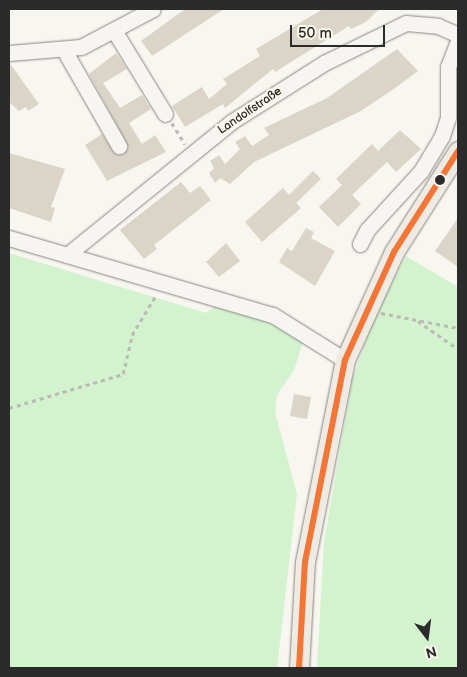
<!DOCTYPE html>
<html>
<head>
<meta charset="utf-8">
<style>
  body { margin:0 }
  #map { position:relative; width:467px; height:677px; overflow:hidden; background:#f8f6f0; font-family:"Balsamiq Sans",sans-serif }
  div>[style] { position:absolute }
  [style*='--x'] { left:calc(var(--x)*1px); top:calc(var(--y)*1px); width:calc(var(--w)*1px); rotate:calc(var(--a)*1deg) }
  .green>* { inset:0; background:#d3f2ce }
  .building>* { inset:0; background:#dbd5c8 }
  .path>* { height:2.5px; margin-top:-1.25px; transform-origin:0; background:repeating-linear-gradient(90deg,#bcbab8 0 4px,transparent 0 8px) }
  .roads { filter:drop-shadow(0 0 1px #878684) drop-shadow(0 0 1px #878684) }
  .minor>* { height:15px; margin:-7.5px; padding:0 7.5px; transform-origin:7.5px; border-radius:7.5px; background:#f6f5f1 }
  .major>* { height:19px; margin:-9.5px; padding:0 9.5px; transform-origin:9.5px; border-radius:9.5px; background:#efeae2 }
  .bus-1>* { height:6px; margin:-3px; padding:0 3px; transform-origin:3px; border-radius:3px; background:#f37636 }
  .dots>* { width:14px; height:14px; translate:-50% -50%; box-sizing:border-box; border:2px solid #fbf7ec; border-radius:50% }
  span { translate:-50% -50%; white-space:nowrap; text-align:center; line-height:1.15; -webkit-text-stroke:4.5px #fbf7ec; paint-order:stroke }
  .street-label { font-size:12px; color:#2b2b2b }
  .frame { position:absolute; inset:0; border:10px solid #2b2b2b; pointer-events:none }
  .north { position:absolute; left:402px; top:612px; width:50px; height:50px; -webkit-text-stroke:4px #fbf7ec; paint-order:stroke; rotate:165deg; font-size:14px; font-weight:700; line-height:20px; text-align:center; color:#2b2b2b }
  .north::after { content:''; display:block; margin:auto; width:18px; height:22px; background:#2b2b2b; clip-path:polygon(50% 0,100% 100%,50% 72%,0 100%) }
  .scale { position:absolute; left:290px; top:25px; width:95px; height:22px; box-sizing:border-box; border:2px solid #2b2b2b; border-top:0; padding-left:6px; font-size:15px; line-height:18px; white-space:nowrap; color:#2b2b2b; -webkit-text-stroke:4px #fbf7ec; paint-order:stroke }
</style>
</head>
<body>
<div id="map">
  <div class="green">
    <div style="clip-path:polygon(9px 253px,206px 313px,215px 306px,264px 320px,303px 342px,294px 370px,277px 395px,275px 412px,297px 494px,277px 668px,9px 668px)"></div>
    <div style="clip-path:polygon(406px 256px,458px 287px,458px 668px,317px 668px,324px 542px,352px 380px,374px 317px)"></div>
  </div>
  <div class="building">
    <div style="clip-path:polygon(185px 9px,224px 9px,152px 56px,141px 41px)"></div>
    <div style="clip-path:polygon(323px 9px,379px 9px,366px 22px,351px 29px,349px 26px,275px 72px,273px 69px,225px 108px,223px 104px,185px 127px,172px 106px,202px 87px,209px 99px,227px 84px,223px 79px,260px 56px,256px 49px)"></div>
    <div style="clip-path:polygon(397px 49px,418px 71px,395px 88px,361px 111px,254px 162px,230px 184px,220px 178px,215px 183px,209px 173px,214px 168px,210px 161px,219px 155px,225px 164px,240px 149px,235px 142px,245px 136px,252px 146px,269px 135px,264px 128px,327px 98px)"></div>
    <div style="clip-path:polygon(116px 53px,127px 69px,103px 83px,120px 108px,142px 95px,151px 109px,129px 123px,142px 144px,155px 135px,166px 152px,107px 181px,85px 145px,102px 134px,115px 154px,124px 154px,128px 146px,89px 74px)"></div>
    <div style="clip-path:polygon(9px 62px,39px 104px,28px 111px,26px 107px,19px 111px,9px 102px)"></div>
    <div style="clip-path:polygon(400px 130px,421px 149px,396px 172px,387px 162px,352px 195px,361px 204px,338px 227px,319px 207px,342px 185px,336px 179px,372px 144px,378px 151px)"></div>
    <div style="clip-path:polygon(9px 153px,65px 169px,51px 207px,55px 208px,51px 222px,9px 208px)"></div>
    <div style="clip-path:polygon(313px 171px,321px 179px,296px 203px,301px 208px,262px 242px,245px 222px,283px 188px,289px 195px)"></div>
    <div style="clip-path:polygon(181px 182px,190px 193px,200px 186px,211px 200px,154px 245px,157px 249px,144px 259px,120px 230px)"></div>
    <div style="clip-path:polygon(458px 218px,458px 267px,435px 251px)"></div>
    <div style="clip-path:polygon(306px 228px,314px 232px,311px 238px,335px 251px,315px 286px,279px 262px,287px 248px,292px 251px)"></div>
    <div style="clip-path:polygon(226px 243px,240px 261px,219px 277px,206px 262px)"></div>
    <div style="clip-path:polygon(294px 394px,311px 397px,307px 419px,290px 416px)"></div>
  </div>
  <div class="path">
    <div style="--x:172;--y:123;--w:25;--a:58"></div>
    <div style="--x:381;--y:313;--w:78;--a:11"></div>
    <div style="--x:418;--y:321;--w:49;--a:35"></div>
    <div style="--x:9;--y:408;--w:119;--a:-16.6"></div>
    <div style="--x:123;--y:374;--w:40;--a:-77"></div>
    <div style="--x:132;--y:335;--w:47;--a:-59"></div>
  </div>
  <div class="roads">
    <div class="minor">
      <div style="--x:115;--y:32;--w:96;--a:58.6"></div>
      <div style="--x:64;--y:50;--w:111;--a:60.2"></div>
      <div style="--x:9;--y:53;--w:72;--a:-4.8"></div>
      <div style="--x:81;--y:47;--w:81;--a:-27.8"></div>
      <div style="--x:9;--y:238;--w:275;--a:16.3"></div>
      <div style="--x:273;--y:315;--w:85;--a:32"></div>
      <div style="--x:360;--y:244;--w:16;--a:-63"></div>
      <div style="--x:367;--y:230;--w:80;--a:-47.5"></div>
      <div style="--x:421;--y:171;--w:41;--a:-59"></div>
      <div style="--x:442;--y:136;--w:19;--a:-72"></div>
      <div style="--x:448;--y:118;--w:51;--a:-90"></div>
      <div style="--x:448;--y:67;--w:28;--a:-69"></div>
      <div style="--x:67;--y:255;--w:211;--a:-39"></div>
      <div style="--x:231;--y:122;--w:110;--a:-32.4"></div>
      <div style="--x:324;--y:63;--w:91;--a:-26"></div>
      <div style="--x:406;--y:23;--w:32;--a:5"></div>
      <div style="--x:438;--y:26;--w:22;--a:24"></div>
    </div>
    <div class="major">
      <div style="--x:299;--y:668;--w:106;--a:-86.8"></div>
      <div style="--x:305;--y:562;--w:206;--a:-78.8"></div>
      <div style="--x:345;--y:360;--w:119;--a:-65.6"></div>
      <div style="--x:394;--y:252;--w:120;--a:-57.6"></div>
    </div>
  </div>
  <div class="bus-1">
    <div style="--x:299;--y:668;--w:106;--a:-86.8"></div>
    <div style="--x:305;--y:562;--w:206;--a:-78.8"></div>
    <div style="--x:345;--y:360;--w:119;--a:-65.6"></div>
    <div style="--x:394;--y:252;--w:120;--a:-57.6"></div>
  </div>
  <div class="dots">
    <div style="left:440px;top:180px;background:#2b2b2b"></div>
  </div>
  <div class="street-label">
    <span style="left:250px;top:111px;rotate:-34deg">Landolfstraße</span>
  </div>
  <div class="frame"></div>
  <div class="north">N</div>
  <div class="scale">50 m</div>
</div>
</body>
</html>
